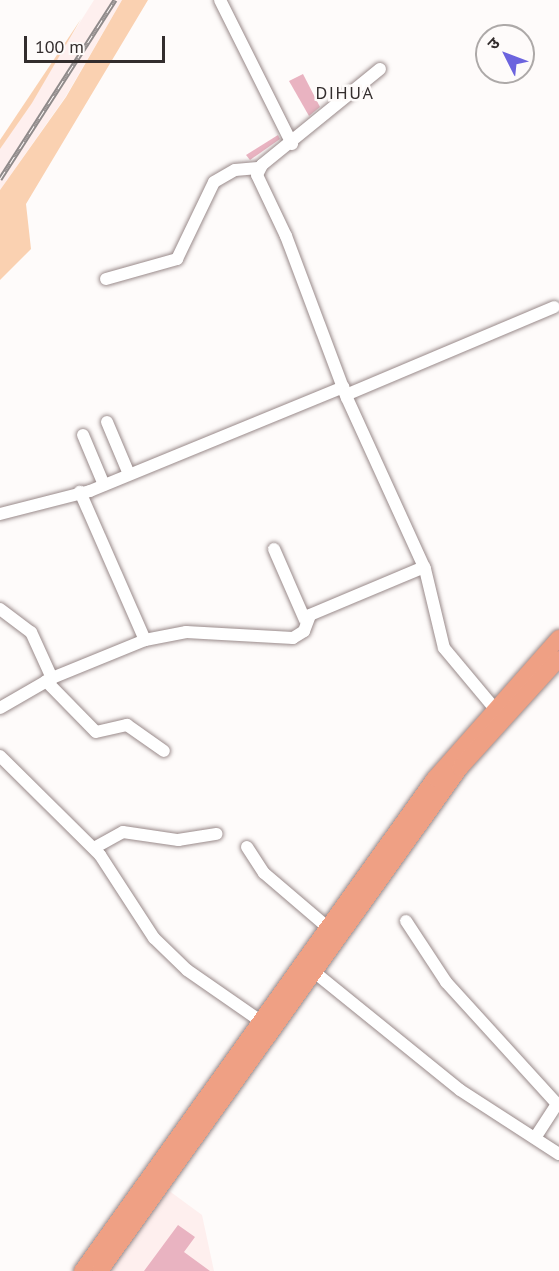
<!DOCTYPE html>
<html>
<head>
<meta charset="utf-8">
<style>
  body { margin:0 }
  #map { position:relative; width:559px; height:1271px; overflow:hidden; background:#fefbfa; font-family:"PT Sans","Noto Sans Devanagari",sans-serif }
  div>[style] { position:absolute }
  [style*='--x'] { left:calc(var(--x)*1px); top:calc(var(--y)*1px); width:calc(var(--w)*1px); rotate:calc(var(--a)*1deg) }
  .built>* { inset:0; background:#feefee }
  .green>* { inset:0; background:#fad1b1 }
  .building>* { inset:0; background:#e9b3c1 }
  .roads { filter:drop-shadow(0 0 2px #998a8a) drop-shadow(0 0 2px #998a8a) }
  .minor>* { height:12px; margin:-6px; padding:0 6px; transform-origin:6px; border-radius:6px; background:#fff }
  .highway>* { height:16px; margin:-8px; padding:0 8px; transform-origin:8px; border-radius:8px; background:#efa084 }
  .rail>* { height:5px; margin-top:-2.5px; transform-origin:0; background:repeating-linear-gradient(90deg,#fefbfa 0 9px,#8f8a8a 0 18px); box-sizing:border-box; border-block:2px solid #8f8a8a }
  span { translate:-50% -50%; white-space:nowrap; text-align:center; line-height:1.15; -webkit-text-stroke:5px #fefbfa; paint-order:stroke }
  .quarter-label { font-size:18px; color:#332d2d; letter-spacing:1.5px }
  .north { position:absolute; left:475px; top:24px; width:60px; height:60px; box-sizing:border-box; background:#fefbfa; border:2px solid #ada9a8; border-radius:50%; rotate:312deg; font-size:16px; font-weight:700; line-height:24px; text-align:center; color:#332d2d }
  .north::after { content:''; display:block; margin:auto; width:21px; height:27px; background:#6c64de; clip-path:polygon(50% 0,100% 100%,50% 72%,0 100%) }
  .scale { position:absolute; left:24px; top:36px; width:141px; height:27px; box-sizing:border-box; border:3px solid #332d2d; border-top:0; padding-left:8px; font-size:18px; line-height:21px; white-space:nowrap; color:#332d2d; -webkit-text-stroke:4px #fefbfa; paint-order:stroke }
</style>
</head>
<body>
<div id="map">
  <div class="built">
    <div style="clip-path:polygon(94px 0,122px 0,66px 96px,0 190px,0 149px)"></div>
    <div style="clip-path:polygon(168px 1190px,202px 1215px,214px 1271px,108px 1271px)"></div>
  </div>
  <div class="green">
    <div style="clip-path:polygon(122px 0,148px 0,26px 204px,31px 249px,0 280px,0 190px,66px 97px)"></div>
    <div style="clip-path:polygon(81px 19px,32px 103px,0 149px,0 140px)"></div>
  </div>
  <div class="building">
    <div style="clip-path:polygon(303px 74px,320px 107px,309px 116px,289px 81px)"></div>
    <div style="clip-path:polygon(278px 135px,280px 139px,250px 160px,246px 155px)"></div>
    <div style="clip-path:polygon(178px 1225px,195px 1237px,184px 1252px,210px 1271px,144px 1271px)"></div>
  </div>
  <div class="roads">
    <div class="minor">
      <div style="--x:220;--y:0;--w:161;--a:63.4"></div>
      <div style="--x:380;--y:69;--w:152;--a:140.9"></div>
      <div style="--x:262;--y:165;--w:11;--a:117"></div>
      <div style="--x:257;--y:175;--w:68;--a:64.6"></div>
      <div style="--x:286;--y:236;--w:173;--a:69.4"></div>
      <div style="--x:347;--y:398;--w:188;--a:65.5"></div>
      <div style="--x:425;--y:569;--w:81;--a:76.5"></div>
      <div style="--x:444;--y:648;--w:87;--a:50.1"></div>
      <div style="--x:106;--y:279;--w:74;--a:-15.7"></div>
      <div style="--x:177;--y:259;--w:85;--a:-64.3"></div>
      <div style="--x:214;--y:182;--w:24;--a:-30"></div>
      <div style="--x:235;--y:170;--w:23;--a:-5"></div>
      <div style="--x:346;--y:395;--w:226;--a:-22.9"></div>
      <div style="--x:107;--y:422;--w:56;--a:67.1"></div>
      <div style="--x:83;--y:435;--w:54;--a:67.2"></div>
      <div style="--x:0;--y:514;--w:93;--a:-14.3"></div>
      <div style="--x:90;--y:491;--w:274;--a:-22.3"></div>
      <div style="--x:274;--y:549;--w:77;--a:66.4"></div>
      <div style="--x:0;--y:609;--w:39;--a:37"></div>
      <div style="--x:31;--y:632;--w:51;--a:65.5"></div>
      <div style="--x:145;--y:640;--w:42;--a:-11"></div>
      <div style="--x:186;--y:632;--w:107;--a:3.2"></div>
      <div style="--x:293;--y:638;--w:13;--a:-32"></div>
      <div style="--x:304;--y:631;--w:17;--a:-69"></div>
      <div style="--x:310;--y:615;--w:124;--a:-22.8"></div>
      <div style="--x:46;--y:681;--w:71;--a:45.6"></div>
      <div style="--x:96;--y:732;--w:32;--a:-13"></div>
      <div style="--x:127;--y:725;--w:45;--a:35.1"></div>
      <div style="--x:0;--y:708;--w:60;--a:-30"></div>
      <div style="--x:52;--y:678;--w:100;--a:-22.2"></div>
      <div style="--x:145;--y:640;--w:162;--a:-113.7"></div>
      <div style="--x:0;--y:756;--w:141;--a:44.7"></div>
      <div style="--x:100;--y:855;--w:99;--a:57"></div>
      <div style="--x:154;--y:938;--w:46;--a:44.1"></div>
      <div style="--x:187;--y:970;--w:96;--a:34.8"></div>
      <div style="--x:247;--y:847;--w:31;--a:57"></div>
      <div style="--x:264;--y:873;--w:91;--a:40.5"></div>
      <div style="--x:94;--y:848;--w:33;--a:-29"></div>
      <div style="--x:123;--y:832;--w:56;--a:8.3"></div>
      <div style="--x:178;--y:840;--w:39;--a:-9"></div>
      <div style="--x:406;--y:921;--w:73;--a:56.7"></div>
      <div style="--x:446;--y:982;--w:165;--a:47.7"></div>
      <div style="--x:557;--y:1104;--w:38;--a:123"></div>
      <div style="--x:313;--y:971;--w:189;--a:39"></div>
      <div style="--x:460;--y:1090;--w:118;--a:32.9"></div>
    </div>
    <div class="highway">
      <div style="--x:82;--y:1271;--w:606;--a:-54.4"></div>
      <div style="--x:435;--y:778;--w:187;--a:-48.5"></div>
      <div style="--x:100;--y:1271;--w:619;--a:-54.41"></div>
      <div style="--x:460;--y:768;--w:147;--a:-47.8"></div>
    </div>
  </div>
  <div class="rail">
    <div style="--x:0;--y:179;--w:213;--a:-57.3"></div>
  </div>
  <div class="quarter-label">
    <span style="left:345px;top:93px">DIHUA</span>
  </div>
  <div class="north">उ</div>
  <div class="scale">100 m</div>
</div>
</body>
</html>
